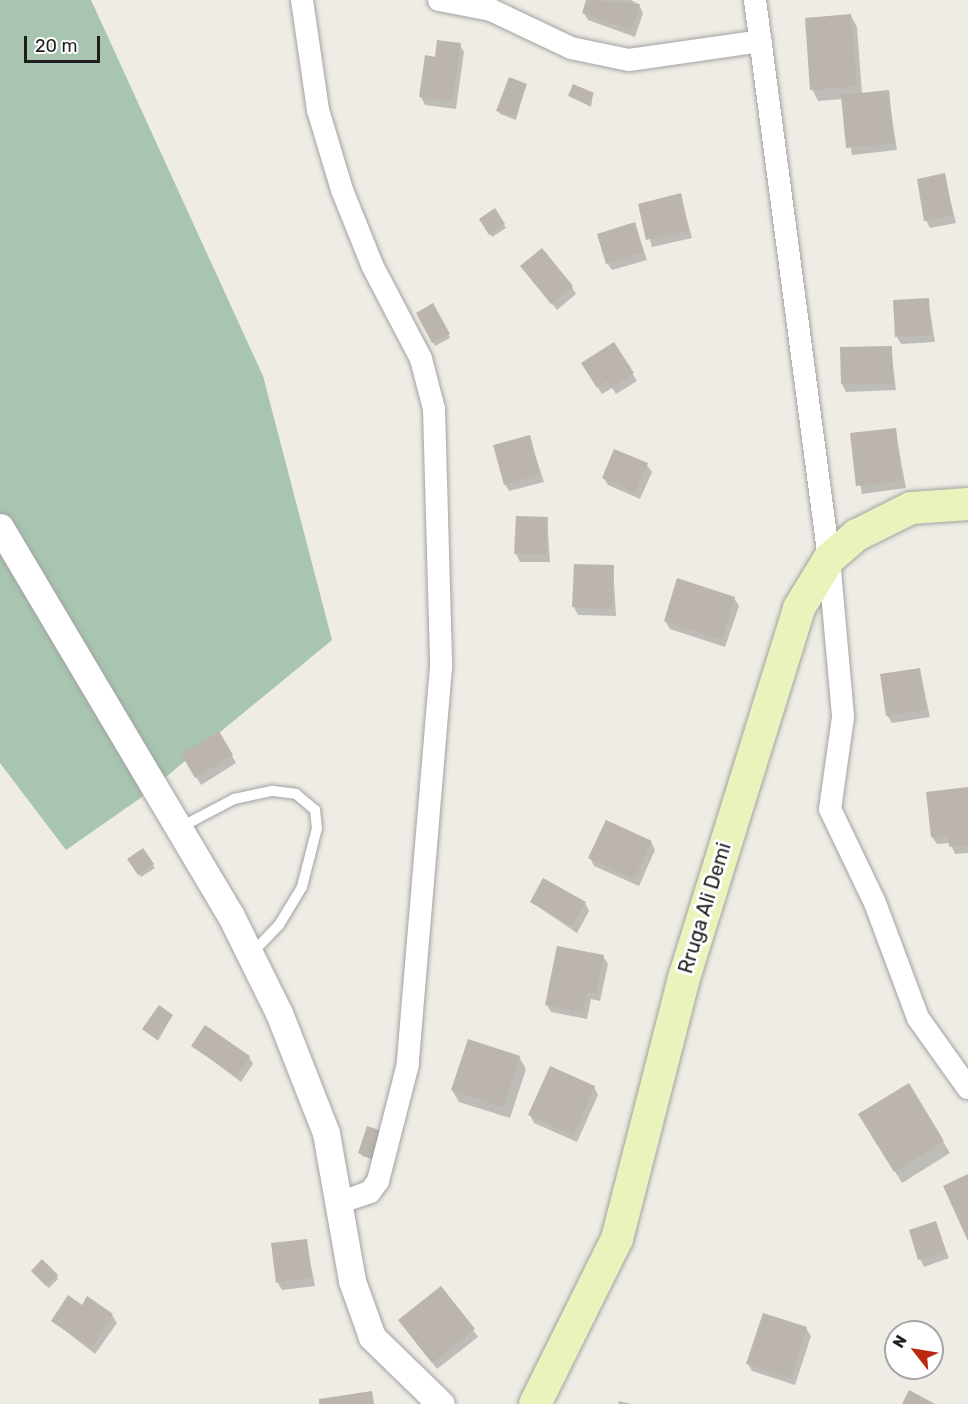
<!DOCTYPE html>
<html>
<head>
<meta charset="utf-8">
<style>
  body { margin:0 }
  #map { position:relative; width:968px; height:1404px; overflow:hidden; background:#eeece4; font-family:Rubik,sans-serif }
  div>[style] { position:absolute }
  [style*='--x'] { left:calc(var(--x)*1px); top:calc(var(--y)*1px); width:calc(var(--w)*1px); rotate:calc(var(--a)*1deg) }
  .cemetery>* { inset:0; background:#a7c5b0 }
  .shadow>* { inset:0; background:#0003 }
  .building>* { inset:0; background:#bbb5ae }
  .roads { filter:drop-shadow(0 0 2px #a2a2a2) drop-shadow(0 0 2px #a2a2a2) }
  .service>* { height:10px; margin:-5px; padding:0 5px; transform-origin:5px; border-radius:5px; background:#fff }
  .minor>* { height:22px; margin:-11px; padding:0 11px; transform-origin:11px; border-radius:11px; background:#fff }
  .tertiary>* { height:27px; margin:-13.5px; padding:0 13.5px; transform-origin:13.5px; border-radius:13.5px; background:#fff }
  .secondary>* { height:32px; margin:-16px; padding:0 16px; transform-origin:16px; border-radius:16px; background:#e9f4bc }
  span { translate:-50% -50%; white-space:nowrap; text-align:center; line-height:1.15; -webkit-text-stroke:6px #fff; paint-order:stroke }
  .street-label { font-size:20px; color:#1e1e1e }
  .north { position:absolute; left:884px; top:1320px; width:60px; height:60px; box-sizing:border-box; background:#fff; border:2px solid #a5a5a5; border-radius:50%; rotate:301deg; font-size:16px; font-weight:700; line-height:24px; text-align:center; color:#1e1e1e }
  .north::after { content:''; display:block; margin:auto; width:21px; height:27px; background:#bb2810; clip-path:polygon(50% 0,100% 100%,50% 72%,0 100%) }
  .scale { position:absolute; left:24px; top:36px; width:76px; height:27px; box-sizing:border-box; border:3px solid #1e1e1e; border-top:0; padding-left:8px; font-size:18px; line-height:21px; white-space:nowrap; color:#1e1e1e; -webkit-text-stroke:4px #fff; paint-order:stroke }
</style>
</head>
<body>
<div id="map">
  <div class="cemetery">
    <div style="clip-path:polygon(0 0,91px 0,263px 376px,332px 640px,139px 799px,66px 850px,0 763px)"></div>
  </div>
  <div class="shadow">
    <div style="clip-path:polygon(588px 0,631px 0,639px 5px,643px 13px,635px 37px,588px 20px,583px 12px)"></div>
    <div style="clip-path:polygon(851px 16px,857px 27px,862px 94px,888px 92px,897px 150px,852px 155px,843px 99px,818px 101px,812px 89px)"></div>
    <div style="clip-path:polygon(460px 45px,464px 52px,456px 109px,425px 105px,421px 97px,436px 58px)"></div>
    <div style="clip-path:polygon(526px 85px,516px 120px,500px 114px,498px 110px)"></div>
    <div style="clip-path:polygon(593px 94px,591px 107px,569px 96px)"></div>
    <div style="clip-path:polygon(944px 175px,956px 223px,930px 228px,926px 220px)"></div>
    <div style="clip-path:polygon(680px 195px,692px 238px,652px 247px,640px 205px)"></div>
    <div style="clip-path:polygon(495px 210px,506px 228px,492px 237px,481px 219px)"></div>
    <div style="clip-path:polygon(634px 224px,647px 260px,612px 270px,607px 263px)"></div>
    <div style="clip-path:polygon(522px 266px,572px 287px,576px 294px,557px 310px)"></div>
    <div style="clip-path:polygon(928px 299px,935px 342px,901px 344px,897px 337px)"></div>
    <div style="clip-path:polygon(433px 305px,450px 338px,435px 346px,418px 314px)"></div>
    <div style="clip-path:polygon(891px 348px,896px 390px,846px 392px,842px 384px)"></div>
    <div style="clip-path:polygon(587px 371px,632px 373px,637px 381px,616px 394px,612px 388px,602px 394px)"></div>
    <div style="clip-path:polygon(895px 429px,906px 488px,862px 494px,852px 434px)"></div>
    <div style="clip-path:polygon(529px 436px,544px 482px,509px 491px,505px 484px)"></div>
    <div style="clip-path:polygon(615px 451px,647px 465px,652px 472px,640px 499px,608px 485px,603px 477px)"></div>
    <div style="clip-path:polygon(547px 518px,550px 562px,520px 562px,516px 554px)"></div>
    <div style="clip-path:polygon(613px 566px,616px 616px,578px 615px,574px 607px)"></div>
    <div style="clip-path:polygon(734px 598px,739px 606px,725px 647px,670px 629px,665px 621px)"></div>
    <div style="clip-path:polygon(920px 670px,930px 717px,892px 723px,887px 715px)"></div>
    <div style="clip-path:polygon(219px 733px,236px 763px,201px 785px,183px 755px)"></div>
    <div style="clip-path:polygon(968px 789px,968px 853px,955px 854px,950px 843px,937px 844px,932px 837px)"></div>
    <div style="clip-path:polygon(651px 842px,655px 850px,639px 886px,594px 866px,590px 858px)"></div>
    <div style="clip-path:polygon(142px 850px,155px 868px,141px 877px,129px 859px)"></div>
    <div style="clip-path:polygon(531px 902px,585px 903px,589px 911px,577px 933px)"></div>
    <div style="clip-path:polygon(603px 956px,608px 964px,600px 1001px,591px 999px,587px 1019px,551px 1012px,547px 1005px)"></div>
    <div style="clip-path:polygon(172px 1016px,158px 1041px,143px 1029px)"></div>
    <div style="clip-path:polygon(193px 1046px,249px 1057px,253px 1064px,241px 1082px)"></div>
    <div style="clip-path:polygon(519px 1057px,526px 1069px,510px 1118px,459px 1102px,452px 1090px)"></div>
    <div style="clip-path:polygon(908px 1085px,950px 1153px,902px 1183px,860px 1114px)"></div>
    <div style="clip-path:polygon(594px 1087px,598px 1095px,577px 1142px,534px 1123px,530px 1115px)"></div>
    <div style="clip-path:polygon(380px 1132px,374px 1160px,362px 1156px,360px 1153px)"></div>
    <div style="clip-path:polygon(935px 1223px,949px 1258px,924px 1267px,920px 1259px)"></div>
    <div style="clip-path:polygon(306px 1240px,315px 1286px,282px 1290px,278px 1283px)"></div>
    <div style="clip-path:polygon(35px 1274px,57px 1275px,58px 1279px,49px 1288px)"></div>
    <div style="clip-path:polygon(82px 1307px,112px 1315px,117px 1323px,95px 1354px,53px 1321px)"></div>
    <div style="clip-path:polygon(405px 1328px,473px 1330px,478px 1337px,437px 1369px)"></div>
    <div style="clip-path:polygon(806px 1328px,811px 1336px,795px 1385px,752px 1371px,748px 1364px)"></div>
    <div style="clip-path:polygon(619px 1401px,632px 1404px,618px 1404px)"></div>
  </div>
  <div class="building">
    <div style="clip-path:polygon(586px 0,640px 4px,631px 30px,582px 13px)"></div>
    <div style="clip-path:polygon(851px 14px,857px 86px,810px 90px,805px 18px)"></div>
    <div style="clip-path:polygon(437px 40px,461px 43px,452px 102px,419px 97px,425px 55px,435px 57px)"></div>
    <div style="clip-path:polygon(509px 77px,527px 84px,515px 117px,496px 111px)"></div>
    <div style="clip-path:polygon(573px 84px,594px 93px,589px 105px,568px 96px)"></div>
    <div style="clip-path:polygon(889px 90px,894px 143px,846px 148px,841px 95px)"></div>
    <div style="clip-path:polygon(945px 173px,953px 215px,924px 221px,917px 179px)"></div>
    <div style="clip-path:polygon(681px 193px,689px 230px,646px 240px,638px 204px)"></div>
    <div style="clip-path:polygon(495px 208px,505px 224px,489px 235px,479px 219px)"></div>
    <div style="clip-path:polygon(635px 222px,644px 252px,606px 264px,597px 234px)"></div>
    <div style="clip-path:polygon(542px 248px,573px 286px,551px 304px,520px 266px)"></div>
    <div style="clip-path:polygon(929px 298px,931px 335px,895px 337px,893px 300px)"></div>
    <div style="clip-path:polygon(433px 303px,450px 334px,432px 343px,416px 313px)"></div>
    <div style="clip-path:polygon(614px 342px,634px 373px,611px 388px,607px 381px,597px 388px,581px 363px)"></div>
    <div style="clip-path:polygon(892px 346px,893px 383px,841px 384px,840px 347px)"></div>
    <div style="clip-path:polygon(896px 428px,902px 481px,856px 486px,850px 433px)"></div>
    <div style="clip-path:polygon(530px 435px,540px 474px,504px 485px,493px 445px)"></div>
    <div style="clip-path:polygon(614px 449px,648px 463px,635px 493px,602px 478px)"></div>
    <div style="clip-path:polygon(516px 516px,548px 517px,546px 555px,514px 554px)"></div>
    <div style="clip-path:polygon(574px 564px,614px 565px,612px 609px,572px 607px)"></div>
    <div style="clip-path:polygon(677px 578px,735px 597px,721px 640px,664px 621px)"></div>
    <div style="clip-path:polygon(920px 668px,926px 710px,886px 716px,880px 674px)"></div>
    <div style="clip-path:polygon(219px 731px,233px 755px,195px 778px,181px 754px)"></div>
    <div style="clip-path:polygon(968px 787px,968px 845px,949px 847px,948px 836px,931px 837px,926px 792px)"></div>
    <div style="clip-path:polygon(606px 820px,652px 841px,634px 879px,588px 858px)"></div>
    <div style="clip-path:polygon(143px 848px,154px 864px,138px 875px,127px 859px)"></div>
    <div style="clip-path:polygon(543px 878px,586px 902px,572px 926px,530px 902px)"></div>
    <div style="clip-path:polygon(557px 946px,604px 955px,596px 994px,587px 992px,583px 1012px,545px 1005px)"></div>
    <div style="clip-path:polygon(159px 1005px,173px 1015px,156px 1039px,142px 1029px)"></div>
    <div style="clip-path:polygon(205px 1025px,250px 1056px,236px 1076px,191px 1046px)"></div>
    <div style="clip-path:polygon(468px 1039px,520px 1056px,503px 1107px,451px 1090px)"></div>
    <div style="clip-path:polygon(550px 1066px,595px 1086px,573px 1135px,528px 1115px)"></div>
    <div style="clip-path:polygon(909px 1083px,944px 1141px,894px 1172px,858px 1114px)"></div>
    <div style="clip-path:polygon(367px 1126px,382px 1131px,372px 1158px,358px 1153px)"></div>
    <div style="clip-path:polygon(968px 1174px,968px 1241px,943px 1186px)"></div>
    <div style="clip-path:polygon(936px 1221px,946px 1251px,918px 1260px,909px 1230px)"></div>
    <div style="clip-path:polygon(307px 1239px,312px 1278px,276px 1283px,271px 1243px)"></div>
    <div style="clip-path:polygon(42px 1259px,58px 1275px,46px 1286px,31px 1271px)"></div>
    <div style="clip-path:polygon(441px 1286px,475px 1329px,432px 1363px,398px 1320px)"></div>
    <div style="clip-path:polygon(68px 1295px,82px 1305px,87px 1296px,113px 1314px,91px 1348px,51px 1321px)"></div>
    <div style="clip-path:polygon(763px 1313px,807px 1327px,791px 1378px,746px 1364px)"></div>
    <div style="clip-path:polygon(909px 1390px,935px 1404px,902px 1404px)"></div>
    <div style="clip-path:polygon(372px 1391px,374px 1404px,319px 1404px,319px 1399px)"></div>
  </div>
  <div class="roads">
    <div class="service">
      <div style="--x:179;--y:828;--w:62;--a:-27.8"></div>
      <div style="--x:234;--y:799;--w:40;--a:-12"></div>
      <div style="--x:273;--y:791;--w:23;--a:7"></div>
      <div style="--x:296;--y:794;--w:25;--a:40"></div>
      <div style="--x:315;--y:810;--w:18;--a:84"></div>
      <div style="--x:317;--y:828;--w:61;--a:104.3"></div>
      <div style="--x:302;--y:887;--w:44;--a:121.2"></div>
      <div style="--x:279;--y:925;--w:40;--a:134"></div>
    </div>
    <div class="minor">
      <div style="--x:302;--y:0;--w:111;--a:81.7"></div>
      <div style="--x:318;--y:110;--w:84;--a:73.3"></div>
      <div style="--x:342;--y:190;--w:83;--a:68.1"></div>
      <div style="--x:373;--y:267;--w:104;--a:62.4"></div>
      <div style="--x:421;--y:359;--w:52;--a:75.4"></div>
      <div style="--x:434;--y:409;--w:258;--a:88.4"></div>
      <div style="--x:441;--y:667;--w:398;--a:94.8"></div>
      <div style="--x:408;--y:1064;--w:121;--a:104.4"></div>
      <div style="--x:378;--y:1181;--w:14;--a:126"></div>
      <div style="--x:370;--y:1192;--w:34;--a:161"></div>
      <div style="--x:439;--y:0;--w:53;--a:10.9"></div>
      <div style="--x:491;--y:10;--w:89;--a:25.4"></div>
      <div style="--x:571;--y:48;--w:59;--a:11.7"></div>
      <div style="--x:629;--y:60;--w:133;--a:-8.2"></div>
      <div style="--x:755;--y:0;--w:564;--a:82.46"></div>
      <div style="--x:829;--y:559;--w:159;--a:84.9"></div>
      <div style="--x:843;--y:717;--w:93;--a:98"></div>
      <div style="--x:830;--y:809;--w:104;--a:64.4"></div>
      <div style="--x:875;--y:903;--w:123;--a:69.5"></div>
      <div style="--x:918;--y:1018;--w:86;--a:54.5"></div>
    </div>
    <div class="tertiary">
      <div style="--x:0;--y:527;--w:450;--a:59.3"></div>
      <div style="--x:230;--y:914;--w:110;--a:63.7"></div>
      <div style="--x:279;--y:1013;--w:129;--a:68.6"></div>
      <div style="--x:326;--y:1133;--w:150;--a:80"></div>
      <div style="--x:352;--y:1281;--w:59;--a:70.3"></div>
      <div style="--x:372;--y:1337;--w:96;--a:44.2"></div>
    </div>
    <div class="secondary">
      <div style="--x:535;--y:1404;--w:184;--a:-63.6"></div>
      <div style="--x:617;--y:1239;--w:269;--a:-75.6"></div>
      <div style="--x:684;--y:978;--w:387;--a:-72.7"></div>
      <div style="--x:799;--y:608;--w:57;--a:-58.5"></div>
      <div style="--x:829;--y:559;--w:37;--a:-41"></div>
      <div style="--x:857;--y:535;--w:60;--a:-26.6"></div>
      <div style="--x:911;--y:508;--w:57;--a:-4"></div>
    </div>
  </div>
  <div class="street-label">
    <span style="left:705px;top:908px;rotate:-73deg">Rruga Ali Demi</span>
  </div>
  <div class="north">N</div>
  <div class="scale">20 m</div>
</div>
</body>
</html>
